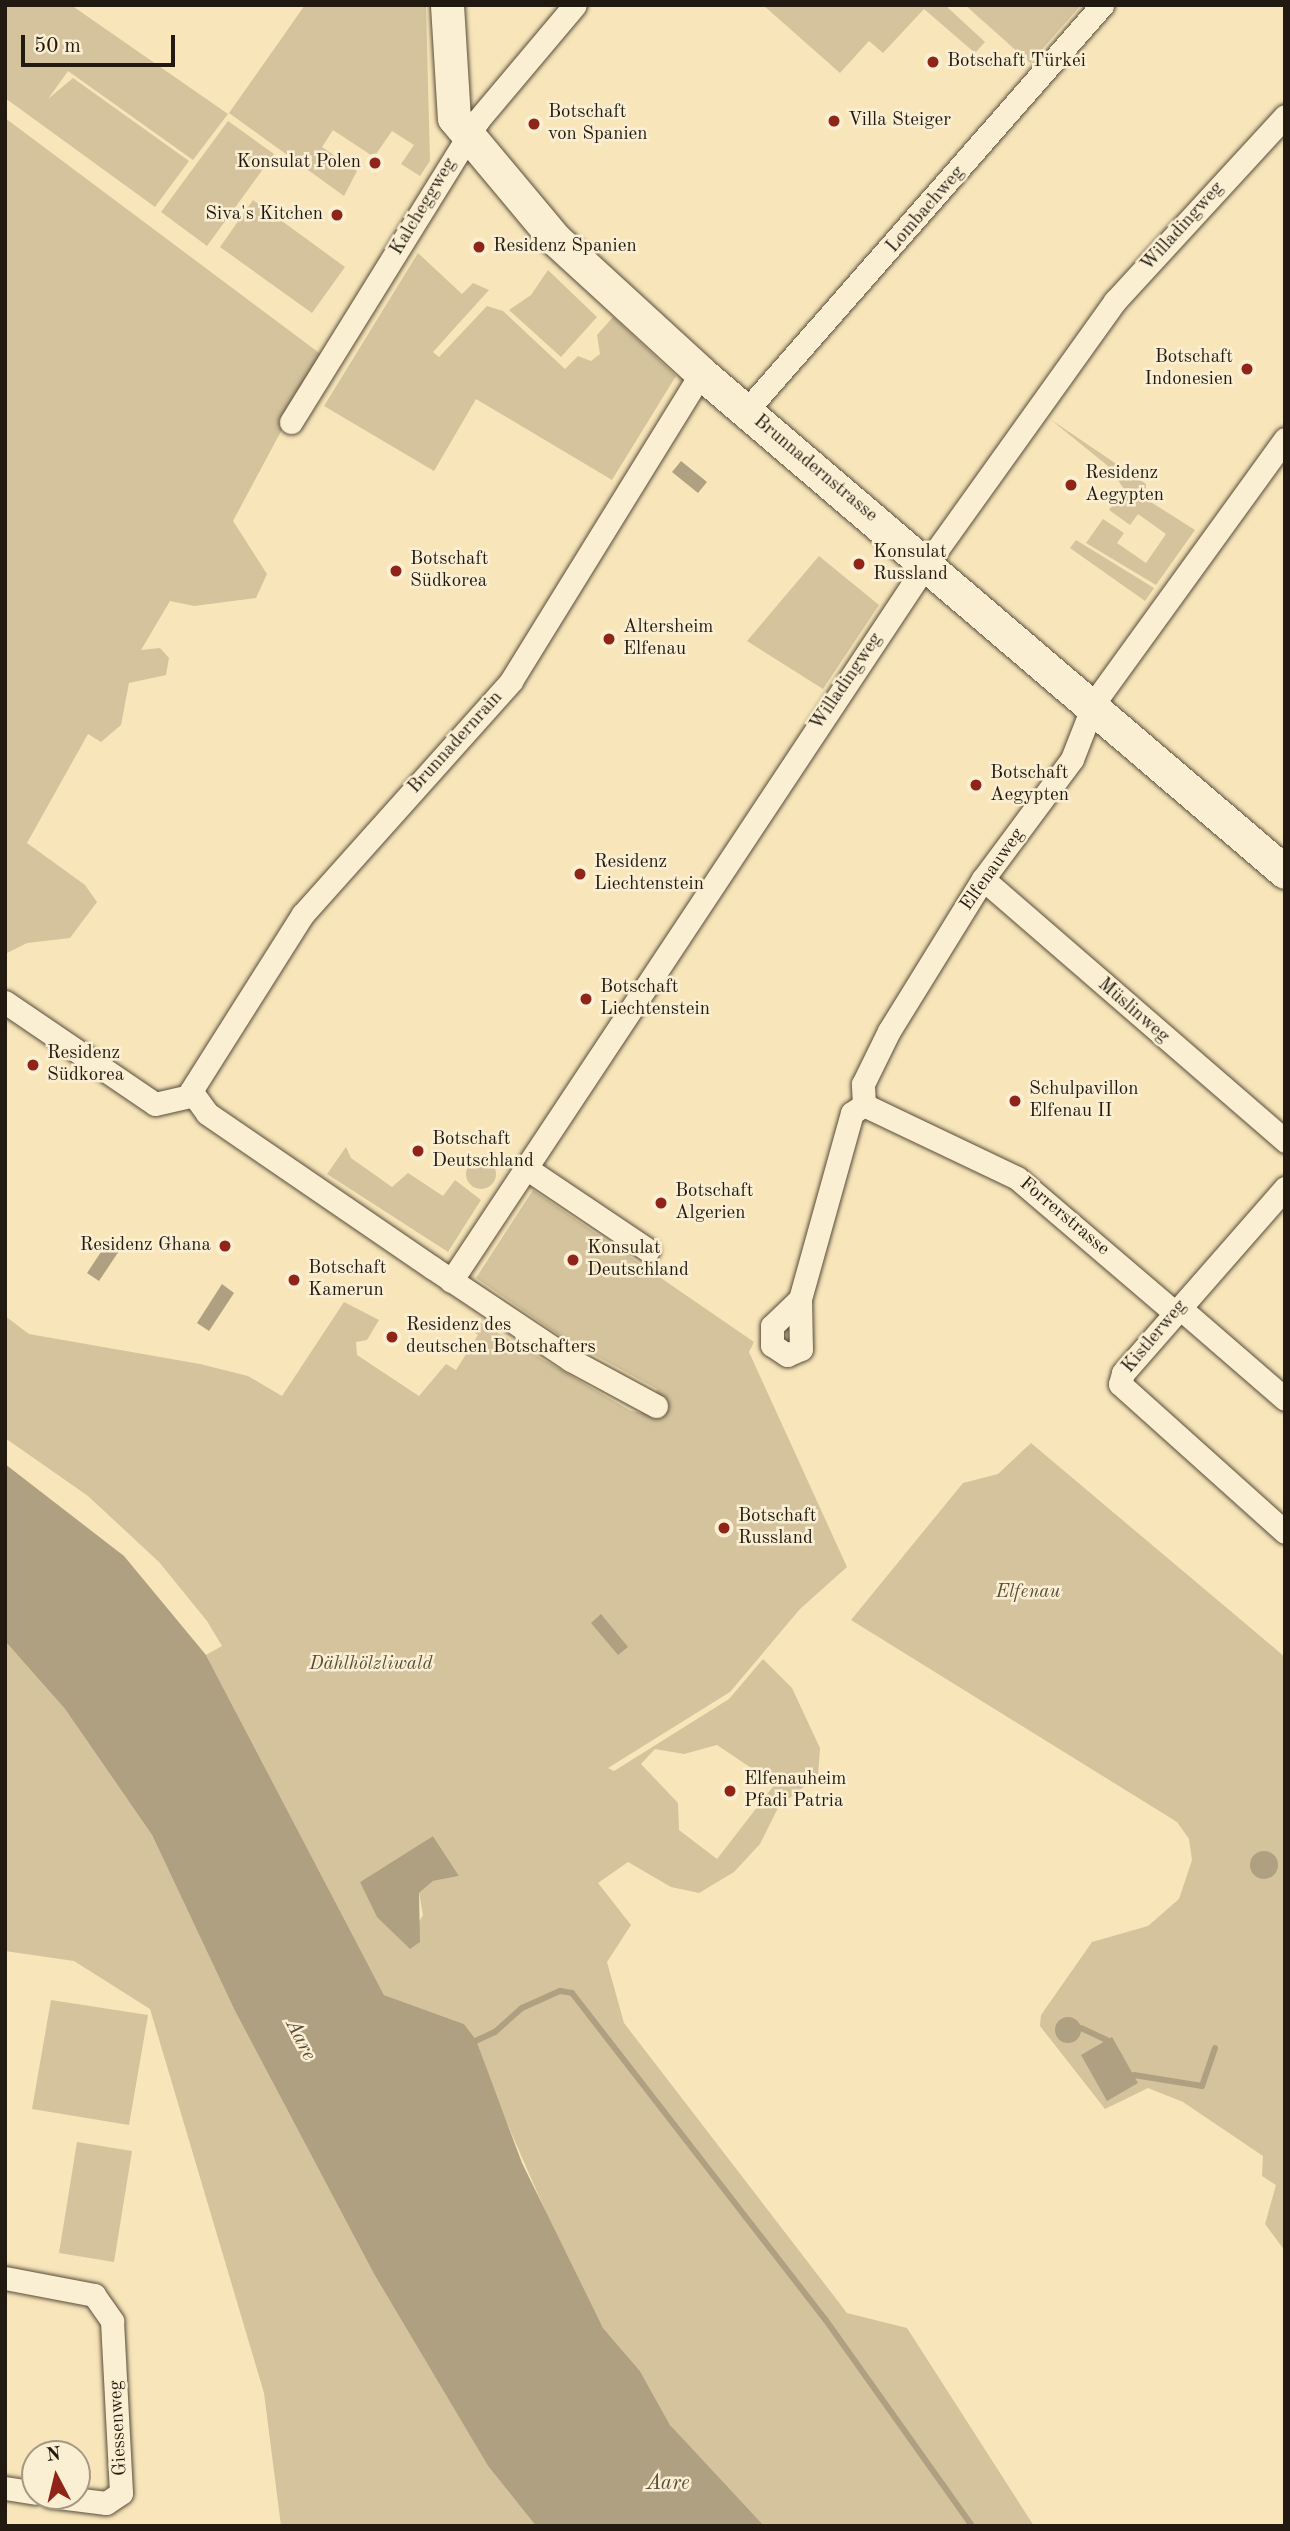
<!DOCTYPE html>
<html>
<head>
<meta charset="utf-8">
<style>
  body { margin:0 }
  #map { position:relative; width:1290px; height:2531px; overflow:hidden; background:#f8e6ba; font-family:"Old Standard TT",serif }
  div>[style] { position:absolute }
  [style*='--x'] { left:calc(var(--x)*1px); top:calc(var(--y)*1px); width:calc(var(--w)*1px); rotate:calc(var(--a)*1deg) }
  .green>* { inset:0; background:#d4c39d }
  .round { border-radius:50% }
  .water>* { inset:0; background:#afa081 }
  .stream>* { height:6px; margin:-3px; padding:0 3px; transform-origin:3px; border-radius:3px; background:#afa081 }
  .roads { filter:drop-shadow(0 0 2px #584c3b) drop-shadow(0 0 2px #584c3b) }
  .street>* { height:23px; margin:-11.5px; padding:0 11.5px; transform-origin:11.5px; border-radius:11.5px; background:#faefd2 }
  .secondary>* { height:33px; margin:-16.5px; padding:0 16.5px; transform-origin:16.5px; border-radius:16.5px; background:#faefd2 }
  .dots>* { width:19px; height:19px; translate:-50% -50%; box-sizing:border-box; border:4px solid #faefd2; border-radius:50% }
  span { translate:-50% -50%; white-space:nowrap; text-align:center; line-height:1.15; -webkit-text-stroke:5px #faefd2; paint-order:stroke }
  .poi-label { font-size:19px; color:#221911 }
  .left { translate:0 -50%; text-align:left }
  .right { translate:-100% -50%; text-align:right }
  .street-label { font-size:19px; color:#221911 }
  .park-label { font-size:19px; color:#574c3b; font-style:italic }
  .water-label { font-size:21px; color:#5a4f3e; font-style:italic }
  .frame { position:absolute; inset:0; border:7px solid #221911; pointer-events:none }
  .north { position:absolute; left:21px; top:2440px; width:70px; height:70px; box-sizing:border-box; background:#faefd2; border:2px solid #a49985; border-radius:50%; rotate:353deg; font-size:19px; font-weight:700; line-height:28px; text-align:center; color:#221911 }
  .north::after { content:''; display:block; margin:auto; width:24px; height:32px; background:#8f2418; clip-path:polygon(50% 0,100% 100%,50% 72%,0 100%) }
  .scale { position:absolute; left:21px; top:35px; width:154px; height:32px; box-sizing:border-box; border:4px solid #221911; border-top:0; padding-left:9px; font-size:21px; line-height:24px; white-space:nowrap; color:#221911; -webkit-text-stroke:5px #faefd2; paint-order:stroke }
</style>
</head>
<body>
<div id="map">
  <div class="green">
    <div style="clip-path:polygon(5px 5px,71px 5px,228px 114px,193px 160px,68px 71px,48px 99px,73px 78px,189px 161px,155px 207px,5px 98px)"></div>
    <div style="clip-path:polygon(305px 5px,426px 5px,430px 161px,420px 176px,401px 164px,414px 145px,392px 131px,374px 157px,333px 130px,322px 147px,357px 171px,344px 196px,229px 113px)"></div>
    <div style="clip-path:polygon(763px 5px,945px 5px,985px 42px,975px 53px,924px 9px,883px 53px,869px 41px,840px 73px)"></div>
    <div style="clip-path:polygon(965px 5px,1081px 5px,1030px 63px)"></div>
    <div style="clip-path:polygon(5px 118px,322px 355px,233px 521px,267px 574px,256px 598px,194px 606px,170px 601px,141px 650px,160px 648px,169px 658px,166px 675px,129px 683px,121px 725px,101px 742px,88px 734px,27px 843px,85px 885px,97px 902px,70px 938px,27px 943px,5px 954px)"></div>
    <div style="clip-path:polygon(228px 121px,274px 154px,207px 246px,161px 212px)"></div>
    <div style="clip-path:polygon(253px 200px,345px 267px,312px 313px,220px 247px)"></div>
    <div style="clip-path:polygon(418px 253px,462px 294px,473px 283px,489px 290px,433px 352px,439px 357px,487px 306px,503px 311px,565px 369px,578px 356px,591px 361px,600px 354px,597px 335px,613px 317px,676px 376px,612px 480px,476px 399px,434px 471px,324px 406px)"></div>
    <div style="clip-path:polygon(548px 270px,597px 317px,561px 357px,509px 310px,531px 295px)"></div>
    <div style="clip-path:polygon(1050px 419px,1146px 484px,1146px 499px,1195px 530px,1156px 585px,1086px 543px,1103px 519px,1124px 533px,1117px 543px,1146px 563px,1166px 534px,1138px 514px,1130px 525px,1109px 510px,1124px 489px,1108px 466px)"></div>
    <div style="clip-path:polygon(1076px 540px,1154px 588px,1145px 601px,1070px 548px)"></div>
    <div style="clip-path:polygon(819px 556px,879px 605px,823px 689px,747px 641px)"></div>
    <div style="clip-path:polygon(346px 1147px,351px 1158px,392px 1187px,408px 1173px,443px 1196px,455px 1180px,481px 1200px,448px 1252px,327px 1174px)"></div>
    <div class="round" style="left:466px;top:1159px;width:30px;height:30px"></div>
    <div style="clip-path:polygon(evenodd,533px 1190px,754px 1342px,749px 1352px,847px 1567px,800px 1609px,730px 1692px,608px 1768px,614px 1771px,729px 1699px,763px 1659px,792px 1688px,820px 1748px,818px 1776px,779px 1806px,760px 1844px,734px 1872px,699px 1893px,671px 1887px,628px 1862px,598px 1883px,631px 1925px,607px 1962px,624px 2023px,847px 2313px,907px 2328px,1034px 2526px,764px 2526px,719px 2481px,670px 2425px,640px 2371px,603px 2328px,571px 2270px,464px 2024px,384px 1995px,206px 1655px,222px 1646px,207px 1621px,159px 1562px,88px 1496px,5px 1438px,5px 1316px,29px 1334px,200px 1364px,248px 1376px,282px 1396px,344px 1302px,379px 1320px,367px 1340px,356px 1342px,357px 1355px,419px 1396px,446px 1364px,456px 1370px,478px 1335px,468px 1328px,474px 1319px,631px 1411px,649px 1414px,657px 1389px,565px 1339px,476px 1278px,533px 1190px,717px 1745px,775px 1784px,717px 1859px,679px 1830px,678px 1803px,641px 1764px,655px 1749px,684px 1754px,717px 1745px,533px 1190px,433px 1836px,459px 1876px,433px 1881px,419px 1893px,423px 1915px,416px 1927px,360px 1882px,433px 1836px)"></div>
    <div style="clip-path:polygon(1031px 1443px,1285px 1657px,1285px 2251px,1265px 2224px,1276px 2185px,1262px 2176px,1263px 2156px,1183px 2102px,1148px 2088px,1105px 2109px,1040px 2026px,1041px 2015px,1092px 1942px,1148px 1926px,1179px 1899px,1192px 1860px,1189px 1839px,1177px 1822px,851px 1620px,963px 1483px,998px 1474px)"></div>
    <div style="clip-path:polygon(5px 1641px,65px 1709px,152px 1835px,235px 2011px,374px 2274px,488px 2466px,536px 2526px,281px 2526px,264px 2393px,150px 2009px,74px 1961px,5px 1951px)"></div>
    <div style="clip-path:polygon(51px 2000px,148px 2015px,129px 2125px,32px 2109px)"></div>
    <div style="clip-path:polygon(77px 2142px,132px 2151px,114px 2262px,59px 2253px)"></div>
  </div>
  <div class="water">
    <div style="clip-path:polygon(681px 461px,707px 482px,698px 493px,672px 472px)"></div>
    <div style="clip-path:polygon(109px 1240px,121px 1248px,99px 1281px,87px 1273px)"></div>
    <div style="clip-path:polygon(222px 1284px,234px 1293px,209px 1331px,197px 1323px)"></div>
    <div style="clip-path:polygon(5px 1464px,124px 1556px,206px 1655px,384px 1995px,464px 2024px,476px 2040px,522px 2163px,603px 2328px,640px 2371px,670px 2425px,764px 2526px,536px 2526px,488px 2466px,374px 2274px,235px 2011px,152px 1835px,65px 1709px,5px 1641px)"></div>
    <div style="clip-path:polygon(601px 1614px,628px 1647px,618px 1655px,591px 1623px)"></div>
    <div style="clip-path:polygon(433px 1836px,459px 1876px,433px 1881px,419px 1893px,420px 1942px,410px 1949px,377px 1917px,360px 1882px)"></div>
    <div class="round" style="left:1250px;top:1851px;width:28px;height:28px"></div>
    <div class="round" style="left:1055px;top:2017px;width:26px;height:26px"></div>
    <div style="clip-path:polygon(1112px 2037px,1138px 2083px,1107px 2101px,1081px 2055px)"></div>
  </div>
  <div class="stream">
    <div style="--x:1081;--y:2028;--w:29;--a:25"></div>
    <div style="--x:469;--y:2044;--w:29;--a:-25"></div>
    <div style="--x:495;--y:2032;--w:36;--a:-42"></div>
    <div style="--x:522;--y:2008;--w:42;--a:-24.1"></div>
    <div style="--x:560;--y:1991;--w:12;--a:9"></div>
    <div style="--x:572;--y:1993;--w:413;--a:52.2"></div>
    <div style="--x:825;--y:2319;--w:254;--a:54.6"></div>
    <div style="--x:1134;--y:2075;--w:69;--a:9.2"></div>
    <div style="--x:1202;--y:2086;--w:40;--a:-71.1"></div>
  </div>
  <div class="roads">
    <div class="street">
      <div style="--x:746;--y:411;--w:540;--a:-48.75"></div>
      <div style="--x:291;--y:422;--w:355;--a:-58.2"></div>
      <div style="--x:478;--y:120;--w:150;--a:-49.9"></div>
      <div style="--x:983;--y:879;--w:400;--a:40.9"></div>
      <div style="--x:5;--y:1002;--w:181;--a:34.2"></div>
      <div style="--x:155;--y:1104;--w:37;--a:-13"></div>
      <div style="--x:864;--y:1105;--w:21;--a:-93"></div>
      <div style="--x:863;--y:1084;--w:59;--a:-63.9"></div>
      <div style="--x:889;--y:1031;--w:179;--a:-58.3"></div>
      <div style="--x:983;--y:879;--w:149;--a:-53.4"></div>
      <div style="--x:1072;--y:759;--w:60;--a:-68.6"></div>
      <div style="--x:1094;--y:703;--w:326;--a:-54.1"></div>
      <div style="--x:864;--y:1105;--w:170;--a:25.5"></div>
      <div style="--x:1017;--y:1178;--w:208;--a:40.5"></div>
      <div style="--x:526;--y:1168;--w:147;--a:33.9"></div>
      <div style="--x:1285;--y:1188;--w:246;--a:131.2"></div>
      <div style="--x:1123;--y:1373;--w:11;--a:105"></div>
      <div style="--x:1120;--y:1384;--w:222;--a:41.9"></div>
      <div style="--x:451;--y:1281;--w:851;--a:-56.46"></div>
      <div style="--x:921;--y:572;--w:333;--a:-54.4"></div>
      <div style="--x:1115;--y:301;--w:251;--a:-47.4"></div>
      <div style="--x:800;--y:1299;--w:50;--a:88.9"></div>
      <div style="--x:801;--y:1349;--w:15;--a:157"></div>
      <div style="--x:787;--y:1355;--w:18;--a:-146"></div>
      <div style="--x:772;--y:1345;--w:19;--a:-90"></div>
      <div style="--x:772;--y:1326;--w:39;--a:-44"></div>
      <div style="--x:800;--y:1299;--w:193;--a:-74.4"></div>
      <div style="--x:852;--y:1113;--w:14;--a:-34"></div>
      <div style="--x:1180;--y:1308;--w:139;--a:40.9"></div>
      <div style="--x:656;--y:1406;--w:97;--a:-151.6"></div>
      <div style="--x:571;--y:1360;--w:166;--a:-146.3"></div>
      <div style="--x:433;--y:1268;--w:274;--a:-145.6"></div>
      <div style="--x:207;--y:1113;--w:27;--a:-126"></div>
      <div style="--x:191;--y:1091;--w:209;--a:-57.7"></div>
      <div style="--x:303;--y:914;--w:312;--a:-48.2"></div>
      <div style="--x:511;--y:681;--w:362;--a:-58.3"></div>
      <div style="--x:5;--y:2278;--w:91;--a:10.8"></div>
      <div style="--x:94;--y:2295;--w:32;--a:55"></div>
      <div style="--x:112;--y:2321;--w:172;--a:87"></div>
      <div style="--x:121;--y:2493;--w:18;--a:146"></div>
      <div style="--x:106;--y:2503;--w:56;--a:-172.9"></div>
      <div style="--x:5;--y:2488;--w:30;--a:9"></div>
    </div>
    <div class="secondary">
      <div style="--x:447;--y:5;--w:113;--a:86.5"></div>
      <div style="--x:454;--y:118;--w:158;--a:50.1"></div>
      <div style="--x:555;--y:239;--w:198;--a:42.5"></div>
      <div style="--x:701;--y:373;--w:768;--a:40.51"></div>
    </div>
  </div>
  <div class="dots">
    <div style="left:933px;top:62px;background:#8f2418"></div>
    <div style="left:834px;top:121px;background:#8f2418"></div>
    <div style="left:534px;top:124px;background:#8f2418"></div>
    <div style="left:375px;top:163px;background:#8f2418"></div>
    <div style="left:337px;top:215px;background:#8f2418"></div>
    <div style="left:479px;top:247px;background:#8f2418"></div>
    <div style="left:1247px;top:369px;background:#8f2418"></div>
    <div style="left:1071px;top:485px;background:#8f2418"></div>
    <div style="left:859px;top:564px;background:#8f2418"></div>
    <div style="left:396px;top:571px;background:#8f2418"></div>
    <div style="left:609px;top:639px;background:#8f2418"></div>
    <div style="left:976px;top:785px;background:#8f2418"></div>
    <div style="left:580px;top:874px;background:#8f2418"></div>
    <div style="left:586px;top:999px;background:#8f2418"></div>
    <div style="left:33px;top:1065px;background:#8f2418"></div>
    <div style="left:1015px;top:1101px;background:#8f2418"></div>
    <div style="left:418px;top:1151px;background:#8f2418"></div>
    <div style="left:661px;top:1203px;background:#8f2418"></div>
    <div style="left:225px;top:1246px;background:#8f2418"></div>
    <div style="left:573px;top:1260px;background:#8f2418"></div>
    <div style="left:294px;top:1280px;background:#8f2418"></div>
    <div style="left:392px;top:1337px;background:#8f2418"></div>
    <div style="left:724px;top:1528px;background:#8f2418"></div>
    <div style="left:730px;top:1791px;background:#8f2418"></div>
  </div>
  <div class="poi-label">
    <span class="left" style="left:947px;top:62px">Botschaft Türkei</span>
    <span class="left" style="left:548px;top:124px">Botschaft<br>von Spanien</span>
    <span class="left" style="left:848px;top:121px">Villa Steiger</span>
    <span class="right" style="left:361px;top:163px">Konsulat Polen</span>
    <span class="right" style="left:323px;top:215px">Siva's Kitchen</span>
    <span class="left" style="left:493px;top:247px">Residenz Spanien</span>
    <span class="right" style="left:1233px;top:369px">Botschaft<br>Indonesien</span>
    <span class="left" style="left:1085px;top:485px">Residenz<br>Aegypten</span>
    <span class="left" style="left:873px;top:564px">Konsulat<br>Russland</span>
    <span class="left" style="left:410px;top:571px">Botschaft<br>Südkorea</span>
    <span class="left" style="left:623px;top:639px">Altersheim<br>Elfenau</span>
    <span class="left" style="left:990px;top:785px">Botschaft<br>Aegypten</span>
    <span class="left" style="left:594px;top:874px">Residenz<br>Liechtenstein</span>
    <span class="left" style="left:600px;top:999px">Botschaft<br>Liechtenstein</span>
    <span class="left" style="left:47px;top:1065px">Residenz<br>Südkorea</span>
    <span class="left" style="left:1029px;top:1101px">Schulpavillon<br>Elfenau II</span>
    <span class="left" style="left:432px;top:1151px">Botschaft<br>Deutschland</span>
    <span class="left" style="left:675px;top:1203px">Botschaft<br>Algerien</span>
    <span class="right" style="left:211px;top:1246px">Residenz Ghana</span>
    <span class="left" style="left:587px;top:1260px">Konsulat<br>Deutschland</span>
    <span class="left" style="left:308px;top:1280px">Botschaft<br>Kamerun</span>
    <span class="left" style="left:406px;top:1337px">Residenz des<br>deutschen Botschafters</span>
    <span class="left" style="left:738px;top:1528px">Botschaft<br>Russland</span>
    <span class="left" style="left:744px;top:1791px">Elfenauheim<br>Pfadi Patria</span>
  </div>
  <div class="street-label">
    <span style="left:424px;top:207px;rotate:-59deg">Kalcheggweg</span>
    <span style="left:926px;top:210px;rotate:-49deg">Lombachweg</span>
    <span style="left:1183px;top:227px;rotate:-48deg">Willadingweg</span>
    <span style="left:815px;top:469px;rotate:40deg">Brunnadernstrasse</span>
    <span style="left:847px;top:682px;rotate:-56deg">Willadingweg</span>
    <span style="left:456px;top:743px;rotate:-48deg">Brunnadernrain</span>
    <span style="left:993px;top:870px;rotate:-55deg">Elfenauweg</span>
    <span style="left:1133px;top:1011px;rotate:41deg">Müslinweg</span>
    <span style="left:1064px;top:1217px;rotate:40deg">Forrerstrasse</span>
    <span style="left:1155px;top:1337px;rotate:-50deg">Kistlerweg</span>
    <span style="left:119px;top:2428px;rotate:-93deg">Giessenweg</span>
  </div>
  <div class="park-label">
    <span style="left:1028px;top:1593px">Elfenau</span>
    <span style="left:371px;top:1665px">Dählhölzliwald</span>
  </div>
  <div class="water-label">
    <span style="left:300px;top:2040px;rotate:63deg">Aare</span>
    <span style="left:668px;top:2484px">Aare</span>
  </div>
  <div class="frame"></div>
  <div class="north">N</div>
  <div class="scale">50 m</div>
</div>
</body>
</html>
